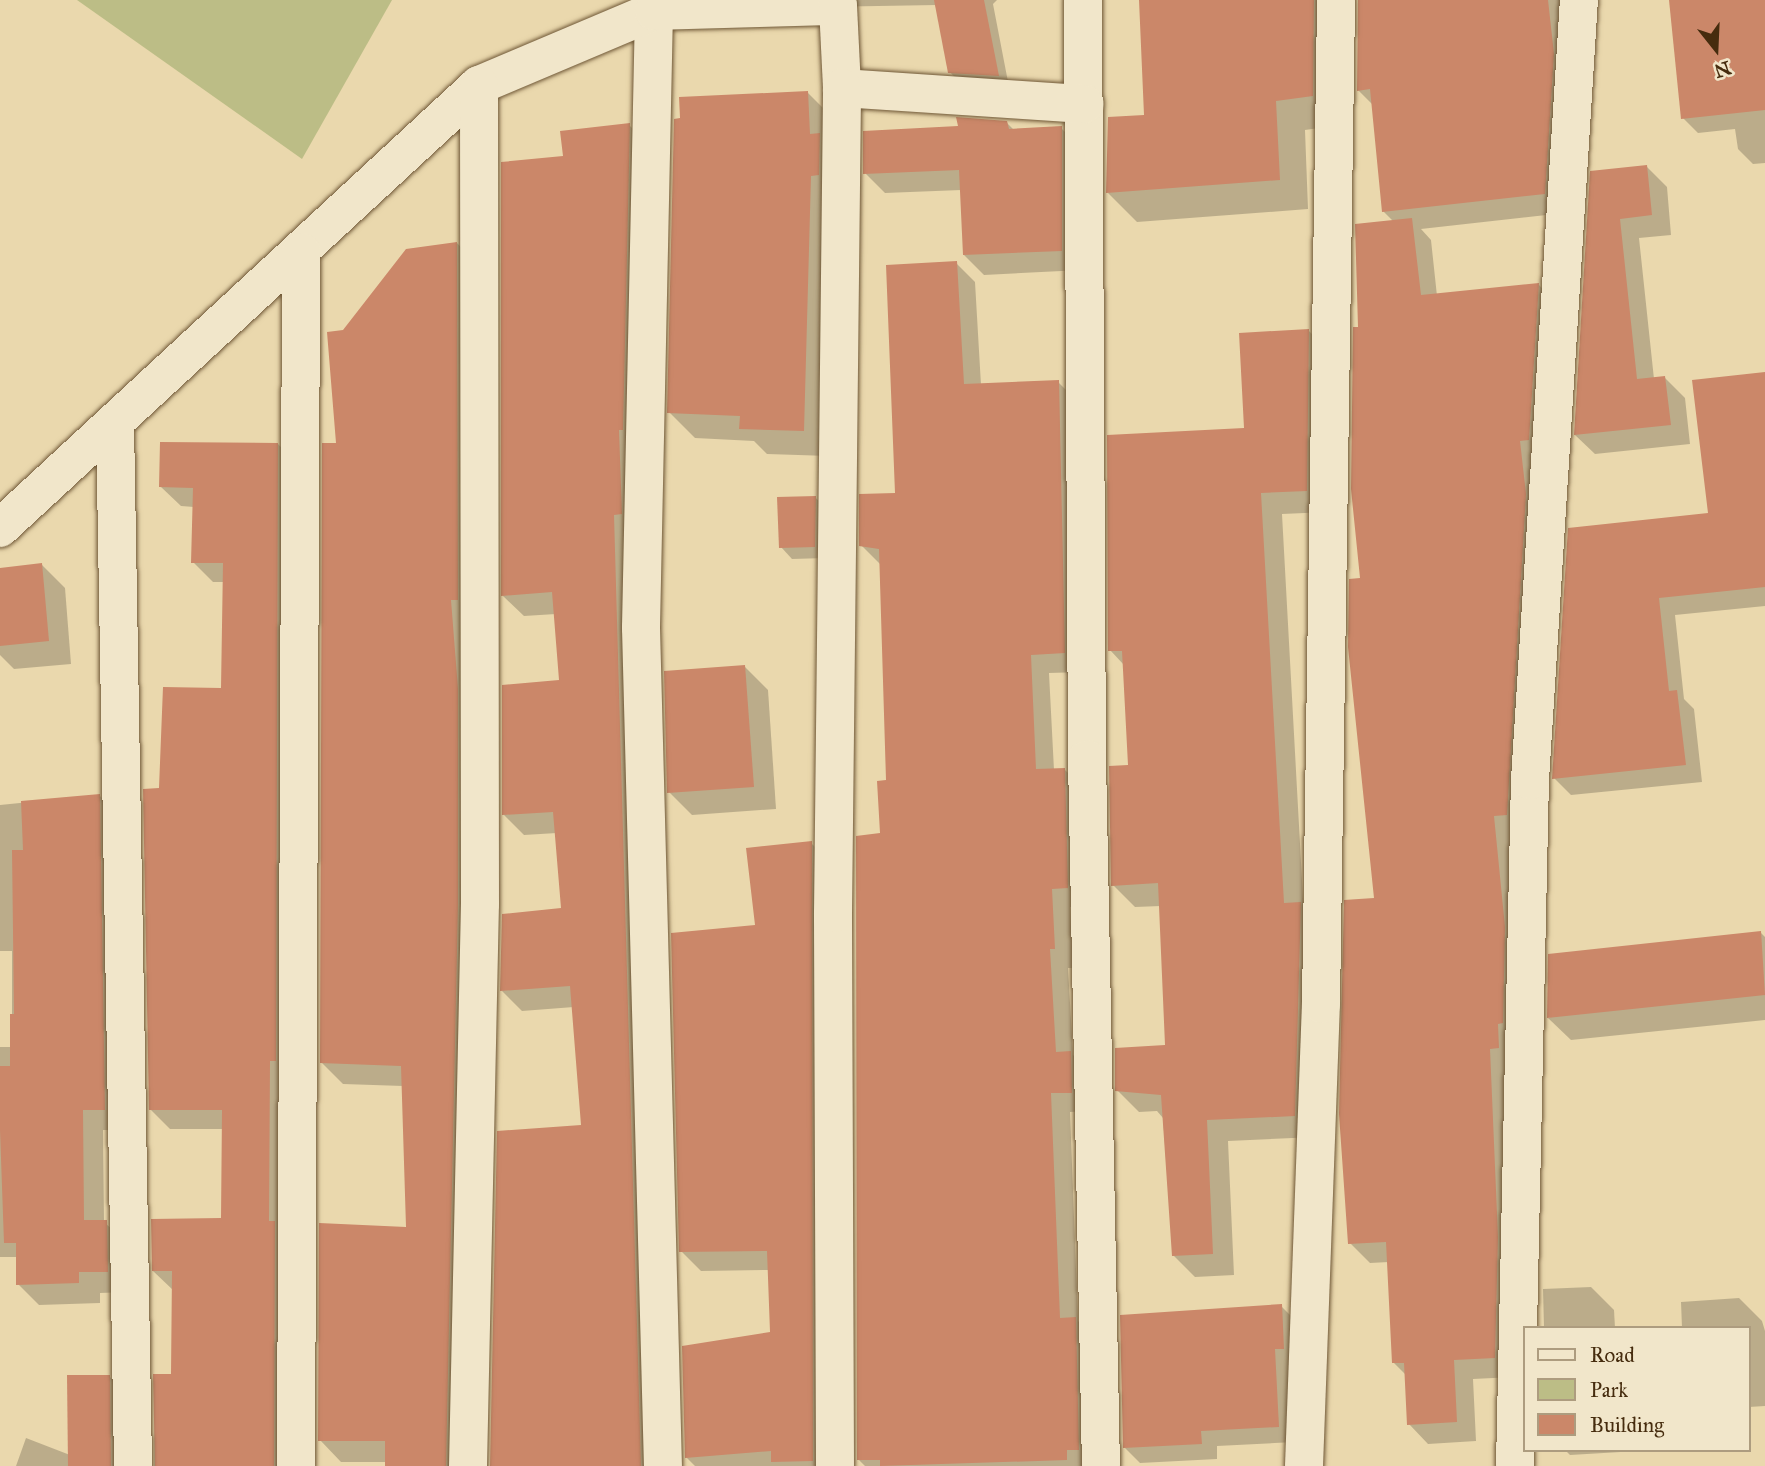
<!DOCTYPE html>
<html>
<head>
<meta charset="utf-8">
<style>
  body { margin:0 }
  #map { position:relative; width:1765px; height:1466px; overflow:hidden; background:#ead8ad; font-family:"IM FELL Great Primer",serif }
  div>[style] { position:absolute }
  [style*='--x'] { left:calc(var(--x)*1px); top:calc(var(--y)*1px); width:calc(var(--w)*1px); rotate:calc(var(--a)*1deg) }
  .green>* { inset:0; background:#bcbd86 }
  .shadow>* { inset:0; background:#0003 }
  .building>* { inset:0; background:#cb8769 }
  .roads { filter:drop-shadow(0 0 2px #6f5736) drop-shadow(0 0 2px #6f5736) }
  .minor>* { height:38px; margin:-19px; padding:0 19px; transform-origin:19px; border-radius:19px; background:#f1e6ca }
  span { translate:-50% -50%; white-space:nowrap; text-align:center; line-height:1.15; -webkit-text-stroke:7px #f1e6ca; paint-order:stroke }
  .legend { position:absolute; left:1523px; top:1326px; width:228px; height:126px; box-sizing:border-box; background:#f1e6ca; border:2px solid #ad9c7f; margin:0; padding:9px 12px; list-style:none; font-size:21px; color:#462c0e }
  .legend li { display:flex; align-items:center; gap:14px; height:35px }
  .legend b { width:35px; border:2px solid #ad9c7f }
  .north { position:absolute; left:1681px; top:14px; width:70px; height:70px; -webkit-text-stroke:5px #f1e6ca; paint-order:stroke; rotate:162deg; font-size:19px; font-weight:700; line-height:28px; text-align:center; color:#462c0e }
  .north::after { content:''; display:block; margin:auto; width:24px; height:32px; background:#462c0e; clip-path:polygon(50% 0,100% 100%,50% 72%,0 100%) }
</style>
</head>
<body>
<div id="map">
  <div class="green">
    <div style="clip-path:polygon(77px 0,392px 0,302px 159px)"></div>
  </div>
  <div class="shadow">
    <div style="clip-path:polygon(755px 0,997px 0,993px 4px,1009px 87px,961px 84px,950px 72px,937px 5px,762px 8px)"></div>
    <div style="clip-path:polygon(1140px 0,1327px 0,1341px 125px,1305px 130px,1308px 209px,1137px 222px,1108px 193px,1145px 117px)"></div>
    <div style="clip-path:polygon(1360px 0,1568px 0,1564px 213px,1421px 229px,1431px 240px,1437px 296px,1539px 285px,1558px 305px,1514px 1377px,1473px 1379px,1476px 1441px,1428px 1444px,1409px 1424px,1406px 1375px,1393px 1362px,1389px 1262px,1370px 1263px,1350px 1243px,1376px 900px,1362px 580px,1360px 329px,1394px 222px,1383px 211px,1373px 105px,1358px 90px)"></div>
    <div style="clip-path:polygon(1671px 0,1765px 0,1765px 163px,1753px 164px,1738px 149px,1735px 129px,1698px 133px,1683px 118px)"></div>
    <div style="clip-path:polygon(808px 93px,834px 119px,829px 456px,767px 454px,754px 441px,695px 438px,669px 412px)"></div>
    <div style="clip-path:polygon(1007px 123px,1014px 130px,1061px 128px,1081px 148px,1082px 270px,984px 275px,964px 255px,961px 190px,885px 193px,865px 173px)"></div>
    <div style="clip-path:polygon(629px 125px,650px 146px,660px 1466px,492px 1466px,583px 1126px,574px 1007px,522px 1011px,502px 991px,563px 910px,557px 833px,524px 835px,504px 815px,561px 682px,556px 614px,524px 616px,503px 596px,564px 158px)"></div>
    <div style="clip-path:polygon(1647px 167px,1667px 187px,1671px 235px,1639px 238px,1654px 379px,1665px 378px,1685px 398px,1690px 444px,1595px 454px,1575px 435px,1592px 172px)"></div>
    <div style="clip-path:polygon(457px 243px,478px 265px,468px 1466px,387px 1466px,387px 1462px,341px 1462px,320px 1440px,408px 1229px,403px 1086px,343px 1084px,321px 1062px,343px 332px)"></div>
    <div style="clip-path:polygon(956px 263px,975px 282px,981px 385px,1058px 382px,1077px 401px,1083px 672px,1049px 673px,1054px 770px,1065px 770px,1084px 789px,1086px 907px,1070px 907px,1073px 968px,1068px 968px,1073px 1055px,1089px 1071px,1090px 1111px,1070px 1112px,1078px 1321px,1094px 1338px,1097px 1466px,865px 1466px,859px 1460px,882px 835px,888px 782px,880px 564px,861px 545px,896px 495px)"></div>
    <div style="clip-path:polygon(1309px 331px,1330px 353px,1328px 512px,1282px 514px,1316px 1137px,1228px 1141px,1234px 1275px,1195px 1277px,1173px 1255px,1163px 1118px,1157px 1111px,1139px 1112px,1117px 1090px,1167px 1046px,1161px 906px,1135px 907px,1113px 885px,1129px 767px,1124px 665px,1110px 650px)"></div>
    <div style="clip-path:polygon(1765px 374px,1765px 606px,1675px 615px,1684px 699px,1694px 709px,1702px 782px,1571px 795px,1554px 778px,1569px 530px,1710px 515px)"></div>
    <div style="clip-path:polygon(278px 444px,297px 464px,293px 1466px,154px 1466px,155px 1376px,173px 1375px,174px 1291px,153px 1271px,222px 1220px,223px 1129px,170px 1129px,150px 1109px,160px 789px,223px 690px,224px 582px,213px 582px,193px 562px,194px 507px,181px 506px,161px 487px)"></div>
    <div style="clip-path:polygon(815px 497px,826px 509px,826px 558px,792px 559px,781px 547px)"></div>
    <div style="clip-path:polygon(42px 565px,65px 588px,71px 664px,14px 669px,0 655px,0 570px)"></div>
    <div style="clip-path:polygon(745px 667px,768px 690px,776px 809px,692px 815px,669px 792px)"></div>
    <div style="clip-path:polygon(99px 795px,120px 816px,125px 1130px,103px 1130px,104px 1222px,127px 1243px,128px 1292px,100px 1293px,100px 1303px,39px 1305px,18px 1284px,17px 1257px,0 1257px,0 1047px,12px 1047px,12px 951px,0 951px,0 805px)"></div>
    <div style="clip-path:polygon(811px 843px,831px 863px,832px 1466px,695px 1466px,686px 1457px,772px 1334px,770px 1270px,701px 1271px,681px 1251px,757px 927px)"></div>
    <div style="clip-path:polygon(1761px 933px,1765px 937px,1765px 1020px,1571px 1040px,1548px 1018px)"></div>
    <div style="clip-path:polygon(1591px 1287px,1614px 1310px,1615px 1328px,1544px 1328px,1543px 1289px)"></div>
    <div style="clip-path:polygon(1739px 1298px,1762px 1321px,1765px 1331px,1765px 1406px,1749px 1407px,1749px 1328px,1682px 1328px,1681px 1302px)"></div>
    <div style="clip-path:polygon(1281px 1306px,1297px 1322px,1294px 1442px,1217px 1446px,1217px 1459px,1140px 1463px,1124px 1447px)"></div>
    <div style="clip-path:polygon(109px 1376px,129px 1396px,132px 1466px,16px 1466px,26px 1438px,70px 1455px)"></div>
    <div style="clip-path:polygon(1565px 1450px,1621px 1450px,1621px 1452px,1570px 1455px)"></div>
  </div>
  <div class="building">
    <div style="clip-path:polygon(934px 0,984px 0,999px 76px,948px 73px)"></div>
    <div style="clip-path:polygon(1139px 0,1314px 0,1313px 96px,1276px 101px,1280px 180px,1106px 193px,1108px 117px,1144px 115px)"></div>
    <div style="clip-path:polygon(1358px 0,1548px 0,1554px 54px,1545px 194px,1382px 212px,1370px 89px,1357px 91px)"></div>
    <div style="clip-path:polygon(1669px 0,1765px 0,1765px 110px,1681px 119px)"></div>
    <div style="clip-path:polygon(808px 91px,810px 134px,820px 133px,819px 175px,811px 176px,804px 431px,739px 429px,740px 416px,667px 413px,674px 119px,680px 118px,679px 97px)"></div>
    <div style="clip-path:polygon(956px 117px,1007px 121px,1009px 129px,1062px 126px,1062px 251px,963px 255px,959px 170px,863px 174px,863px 131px,958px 126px)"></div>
    <div style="clip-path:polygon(630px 123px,623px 430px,619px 430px,622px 514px,614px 515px,641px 1466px,490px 1466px,497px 1131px,581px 1125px,570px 986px,500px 991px,502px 914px,561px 908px,553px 812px,502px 815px,502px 685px,559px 680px,552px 592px,501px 596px,501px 162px,563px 156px,560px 131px)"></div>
    <div style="clip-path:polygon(1647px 165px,1652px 215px,1620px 219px,1637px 379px,1665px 376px,1671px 425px,1574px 435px,1590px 171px)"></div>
    <div style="clip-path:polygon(1412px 218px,1421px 295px,1539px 283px,1529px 440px,1520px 441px,1526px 494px,1507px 815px,1494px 816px,1505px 927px,1503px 1023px,1498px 1024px,1499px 1048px,1490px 1049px,1498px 1237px,1495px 1358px,1454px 1360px,1457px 1422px,1407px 1425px,1404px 1363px,1392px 1363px,1386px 1242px,1348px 1244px,1339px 1114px,1344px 900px,1374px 898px,1348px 647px,1349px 579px,1360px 578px,1351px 489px,1353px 327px,1358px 327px,1355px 224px)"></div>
    <div style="clip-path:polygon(457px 242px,458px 600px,451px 600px,458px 689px,458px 904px,446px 1466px,385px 1466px,385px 1441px,318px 1441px,319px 1223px,406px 1227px,401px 1066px,320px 1063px,322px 443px,336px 443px,327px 332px,343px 330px,406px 249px)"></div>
    <div style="clip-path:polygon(957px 261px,964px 384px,1059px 380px,1065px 653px,1031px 655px,1036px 769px,1065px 768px,1068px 888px,1052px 889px,1055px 949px,1050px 949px,1056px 1052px,1071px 1051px,1072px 1093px,1051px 1093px,1060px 1318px,1076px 1317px,1079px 1450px,1067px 1450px,1067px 1460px,880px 1466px,880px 1460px,857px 1460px,856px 836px,880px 833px,877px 781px,886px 780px,879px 549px,859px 546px,859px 494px,895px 493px,886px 265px)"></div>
    <div style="clip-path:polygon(1309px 329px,1307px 491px,1261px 493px,1284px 903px,1301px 902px,1295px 1116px,1207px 1120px,1213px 1254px,1172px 1256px,1161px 1095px,1115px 1091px,1115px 1048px,1165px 1045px,1158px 883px,1111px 886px,1109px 766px,1128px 765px,1122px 651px,1108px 651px,1107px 435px,1244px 428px,1239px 333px)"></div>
    <div style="clip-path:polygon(1765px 372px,1765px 587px,1659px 598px,1669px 691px,1677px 690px,1686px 765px,1552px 779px,1568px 528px,1708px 513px,1692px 380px)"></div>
    <div style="clip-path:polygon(160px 442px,278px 443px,276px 1061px,270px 1061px,269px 1221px,275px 1221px,274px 1466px,155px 1466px,153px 1374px,171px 1374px,172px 1271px,152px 1271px,151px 1219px,221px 1218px,222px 1110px,149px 1110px,143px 789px,159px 788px,163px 687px,221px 688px,223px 563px,191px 563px,193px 488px,159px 487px)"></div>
    <div style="clip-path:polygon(816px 496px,815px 547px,779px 548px,777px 497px)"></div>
    <div style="clip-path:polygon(42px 563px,49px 641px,0 646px,0 568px)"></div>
    <div style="clip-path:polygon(745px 665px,754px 787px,667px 793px,664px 671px)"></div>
    <div style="clip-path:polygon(100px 794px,105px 1110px,83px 1110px,84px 1220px,107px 1220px,108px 1272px,79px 1272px,79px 1283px,16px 1285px,16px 1243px,4px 1243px,0 1130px,0 1066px,10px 1066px,10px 1014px,14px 1014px,12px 850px,23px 850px,21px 801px)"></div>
    <div style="clip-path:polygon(812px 841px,813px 1461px,771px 1462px,771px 1451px,685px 1458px,682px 1346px,770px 1332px,767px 1251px,679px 1252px,671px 933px,755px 925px,746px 848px)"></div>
    <div style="clip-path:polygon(1761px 931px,1765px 995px,1547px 1018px,1548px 954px)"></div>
    <div style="clip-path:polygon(1282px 1304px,1284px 1349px,1275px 1349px,1279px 1427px,1201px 1431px,1202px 1444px,1123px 1448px,1120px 1315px)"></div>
    <div style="clip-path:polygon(67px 1375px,110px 1375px,111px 1466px,68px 1466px)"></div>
  </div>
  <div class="roads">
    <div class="minor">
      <div style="--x:1083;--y:0;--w:759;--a:89.7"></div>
      <div style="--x:1087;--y:759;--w:707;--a:88.87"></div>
      <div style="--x:654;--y:11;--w:617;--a:91.21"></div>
      <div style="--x:641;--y:628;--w:838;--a:88.5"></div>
      <div style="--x:115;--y:423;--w:1043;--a:89.01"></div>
      <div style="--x:0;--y:528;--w:652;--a:-42.76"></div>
      <div style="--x:479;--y:85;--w:190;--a:-22.9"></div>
      <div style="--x:654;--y:11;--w:184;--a:-1.6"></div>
      <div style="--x:838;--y:6;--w:82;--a:87.2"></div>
      <div style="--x:842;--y:88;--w:243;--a:3.8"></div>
      <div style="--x:296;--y:1466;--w:1214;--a:-89.76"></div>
      <div style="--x:468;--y:1466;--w:562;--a:-88.78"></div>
      <div style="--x:480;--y:904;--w:819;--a:-90.07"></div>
      <div style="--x:835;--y:1466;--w:553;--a:-90.21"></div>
      <div style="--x:833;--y:913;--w:825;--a:-89.37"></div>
      <div style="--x:1304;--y:1466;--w:462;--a:-87.9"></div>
      <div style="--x:1321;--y:1004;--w:1004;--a:-89.14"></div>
      <div style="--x:1515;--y:1466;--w:686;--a:-88.75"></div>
      <div style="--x:1530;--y:780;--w:782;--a:-86.41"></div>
    </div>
  </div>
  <ul class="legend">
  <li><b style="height:9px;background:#f1e6ca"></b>Road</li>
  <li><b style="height:19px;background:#bcbd86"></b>Park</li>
  <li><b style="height:19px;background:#cb8769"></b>Building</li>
  </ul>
  <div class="north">N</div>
</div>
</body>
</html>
